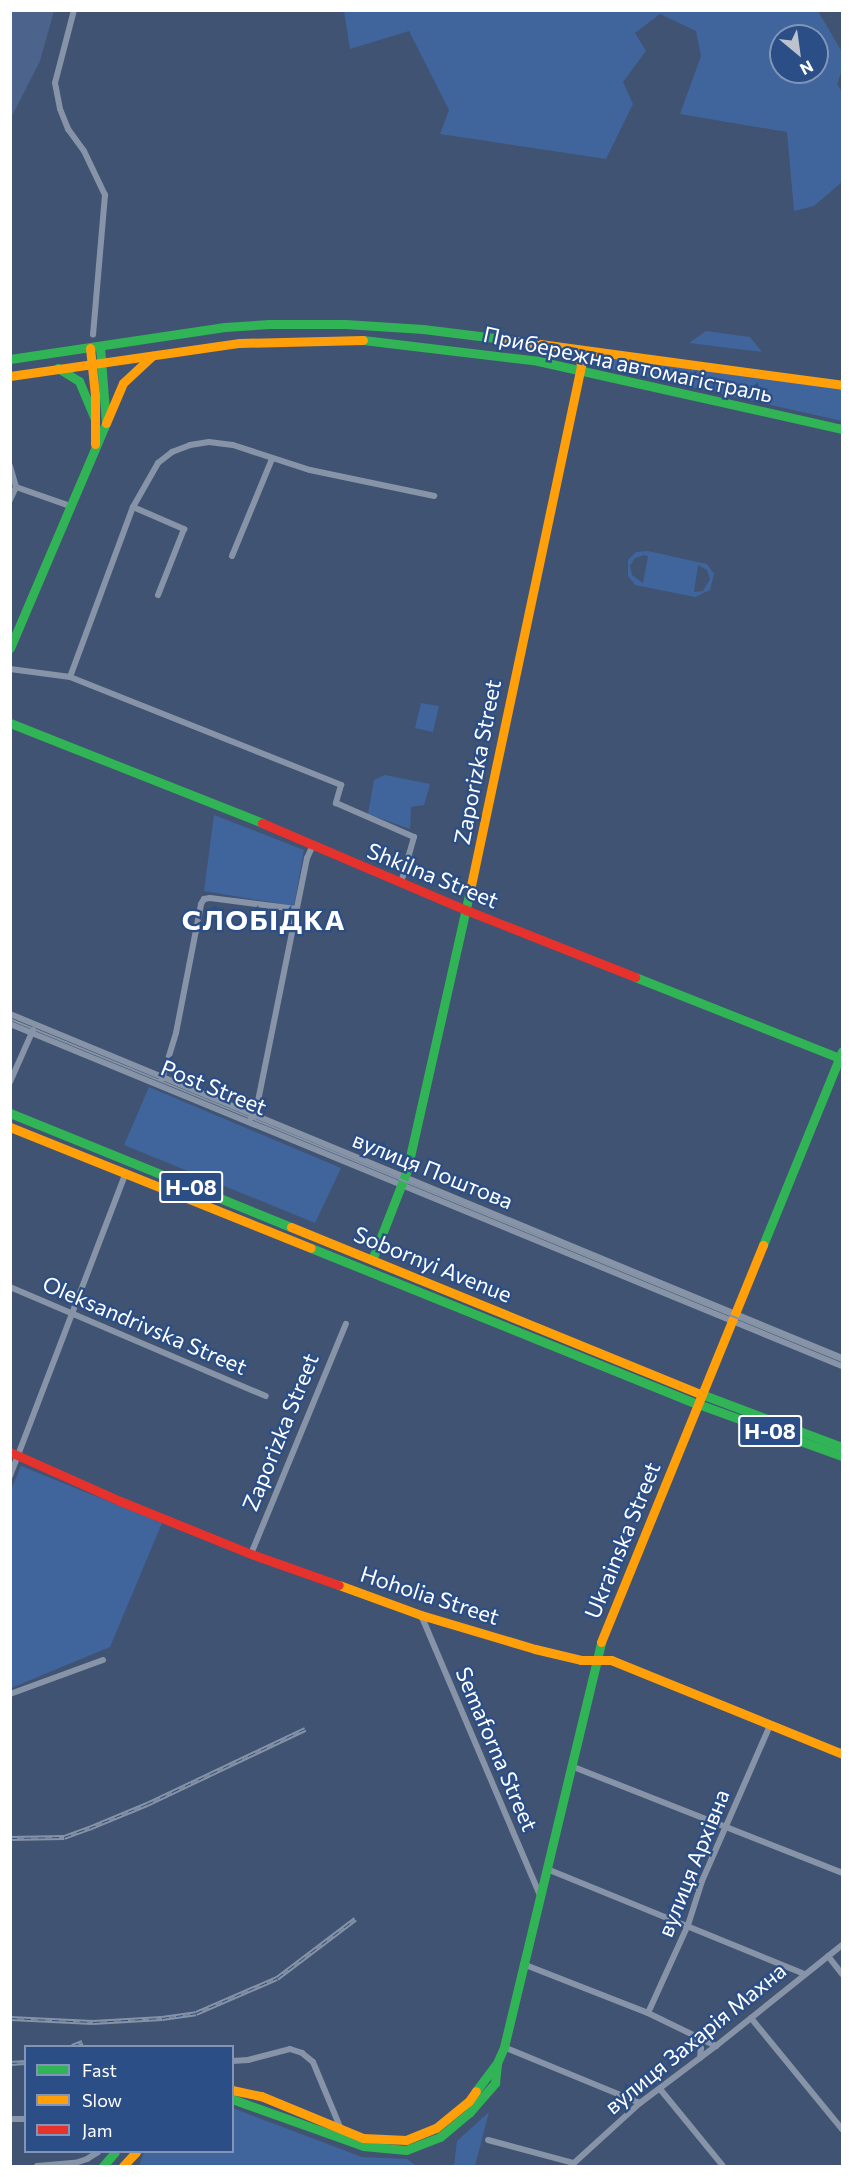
<!DOCTYPE html>
<html>
<head>
<meta charset="utf-8">
<style>
  body { margin:0 }
  #map { position:relative; width:853px; height:2177px; overflow:hidden; background:#405372; font-family:Commissioner,sans-serif }
  div>[style] { position:absolute }
  [style*='--x'] { left:calc(var(--x)*1px); top:calc(var(--y)*1px); width:calc(var(--w)*1px); rotate:calc(var(--a)*1deg) }
  .green>* { inset:0; background:#40649c }
  .water>* { inset:0; background:#4c638b }
  .street>* { height:6px; margin:-3px; padding:0 3px; transform-origin:3px; border-radius:3px; background:#8794a8 }
  .fast>* { height:9px; margin:-4.5px; padding:0 4.5px; transform-origin:4.5px; border-radius:4.5px; background:#30b455 }
  .slow>* { height:9px; margin:-4.5px; padding:0 4.5px; transform-origin:4.5px; border-radius:4.5px; background:#ff9f0a }
  .jam>* { height:9px; margin:-4.5px; padding:0 4.5px; transform-origin:4.5px; border-radius:4.5px; background:#e5322d }
  .tram>* { height:1.5px; margin:-0.75px; padding:0 0.75px; transform-origin:0.75px; border-radius:0.75px; background:#8693a6 }
  .rail>* { height:4.5px; margin-top:-2.25px; transform-origin:0; background:repeating-linear-gradient(90deg,#2b4e87 0 7px,#8693a6 0 14px); box-sizing:border-box; border-block:2px solid #8693a6 }
  span { translate:-50% -50%; white-space:nowrap; text-align:center; line-height:1.15; -webkit-text-stroke:4.5px #2b4e87; paint-order:stroke }
  .shield-label span { padding:2px 4px; background:#2b4e87; border:2px solid; border-radius:4px; -webkit-text-stroke-width:0 }
  .shield-label { font-size:21px; color:#fff; font-weight:700 }
  .street-label { font-size:22px; color:#fff }
  .district-label { font-size:28px; color:#fff; font-weight:700; letter-spacing:1.5px }
  .frame { position:absolute; inset:0; border:12px solid #fff; pointer-events:none }
  .legend { position:absolute; left:24px; top:2045px; width:210px; height:108px; box-sizing:border-box; background:#2b4e87; border:2px solid #8095b7; margin:0; padding:8px 10px; list-style:none; font-size:18px; color:#fff }
  .legend li { display:flex; align-items:center; gap:12px; height:30px }
  .legend b { width:30px; border:2px solid #8095b7 }
  .north { position:absolute; left:769px; top:24px; width:60px; height:60px; box-sizing:border-box; background:#2b4e87; border:2px solid #8095b7; border-radius:50%; rotate:151deg; font-size:16px; font-weight:700; line-height:24px; text-align:center; color:#fff }
  .north::after { content:''; display:block; margin:auto; width:21px; height:27px; background:#bcc3ce; clip-path:polygon(50% 0,100% 100%,50% 72%,0 100%) }
</style>
</head>
<body>
<div id="map">
  <div class="green">
    <div style="clip-path:polygon(evenodd,344px 11px,818px 11px,842px 52px,842px 70px,837px 84px,842px 92px,842px 182px,814px 206px,794px 211px,787px 132px,680px 114px,701px 56px,696px 31px,660px 14px,635px 33px,646px 51px,623px 82px,633px 104px,606px 159px,440px 134px,449px 110px,409px 31px,350px 49px,344px 11px,781px 36px,817px 36px,817px 72px,781px 72px,781px 36px)"></div>
    <div style="clip-path:polygon(706px 331px,750px 337px,762px 352px,689px 343px)"></div>
    <div style="clip-path:polygon(603px 356px,842px 389px,842px 421px,602px 367px)"></div>
    <div style="clip-path:polygon(evenodd,648px 551px,707px 564px,714px 574px,710px 590px,695px 597px,635px 585px,628px 576px,628px 560px,636px 552px,648px 551px,644px 555px,648px 556px,643px 583px,632px 575px,630px 566px,635px 558px,644px 555px,648px 551px,698px 565px,707px 570px,710px 579px,703px 591px,694px 592px,698px 565px)"></div>
    <div style="clip-path:polygon(421px 703px,439px 706px,433px 732px,415px 728px)"></div>
    <div style="clip-path:polygon(385px 775px,430px 784px,424px 805px,411px 807px,410px 829px,368px 814px,374px 780px)"></div>
    <div style="clip-path:polygon(214px 815px,304px 850px,294px 906px,204px 891px)"></div>
    <div style="clip-path:polygon(149px 1087px,341px 1168px,315px 1223px,124px 1145px)"></div>
    <div style="clip-path:polygon(21px 1466px,162px 1523px,110px 1647px,11px 1688px,10px 1492px)"></div>
    <div style="clip-path:polygon(235px 2109px,362px 2157px,407px 2159px,416px 2166px,139px 2166px,144px 2152px,232px 2152px,233px 2109px)"></div>
    <div style="clip-path:polygon(489px 2112px,475px 2166px,454px 2166px,457px 2141px)"></div>
  </div>
  <div class="water">
    <div style="clip-path:polygon(11px 10px,54px 11px,40px 61px,11px 118px)"></div>
  </div>
  <div class="street">
    <div style="--x:74;--y:10;--w:75;--a:104.6"></div>
    <div style="--x:55;--y:83;--w:26;--a:79"></div>
    <div style="--x:60;--y:109;--w:22;--a:68"></div>
    <div style="--x:68;--y:129;--w:27;--a:54"></div>
    <div style="--x:84;--y:151;--w:49;--a:64.5"></div>
    <div style="--x:105;--y:195;--w:140;--a:94.9"></div>
    <div style="--x:10;--y:466;--w:22;--a:74"></div>
    <div style="--x:16;--y:487;--w:57;--a:19.4"></div>
    <div style="--x:10;--y:500;--w:14;--a:-65"></div>
    <div style="--x:133;--y:507;--w:56;--a:23.3"></div>
    <div style="--x:184;--y:529;--w:71;--a:111.5"></div>
    <div style="--x:232;--y:556;--w:105;--a:-67.6"></div>
    <div style="--x:10;--y:669;--w:61;--a:7.6"></div>
    <div style="--x:70;--y:677;--w:292;--a:21.7"></div>
    <div style="--x:341;--y:785;--w:19;--a:106"></div>
    <div style="--x:336;--y:803;--w:85;--a:23.6"></div>
    <div style="--x:414;--y:837;--w:48;--a:105.8"></div>
    <div style="--x:70;--y:677;--w:181;--a:-69.7"></div>
    <div style="--x:133;--y:507;--w:51;--a:-60.4"></div>
    <div style="--x:158;--y:463;--w:18;--a:-38"></div>
    <div style="--x:172;--y:452;--w:19;--a:-21"></div>
    <div style="--x:190;--y:445;--w:19;--a:-9"></div>
    <div style="--x:209;--y:442;--w:24;--a:7"></div>
    <div style="--x:233;--y:445;--w:81;--a:18"></div>
    <div style="--x:310;--y:470;--w:127;--a:11.8"></div>
    <div style="--x:10;--y:1014;--w:900;--a:22.46"></div>
    <div style="--x:10;--y:1024;--w:900;--a:22.35"></div>
    <div style="--x:162;--y:1079;--w:48;--a:-73.1"></div>
    <div style="--x:176;--y:1033;--w:131;--a:-79"></div>
    <div style="--x:201;--y:904;--w:6;--a:-59"></div>
    <div style="--x:204;--y:899;--w:6;--a:-9"></div>
    <div style="--x:210;--y:898;--w:87;--a:7.3"></div>
    <div style="--x:10;--y:1082;--w:57;--a:-66.1"></div>
    <div style="--x:251;--y:1118;--w:4;--a:-27"></div>
    <div style="--x:255;--y:1116;--w:263;--a:-78.6"></div>
    <div style="--x:307;--y:858;--w:14;--a:-65"></div>
    <div style="--x:10;--y:1287;--w:278;--a:23.1"></div>
    <div style="--x:10;--y:1476;--w:325;--a:-69.1"></div>
    <div style="--x:251;--y:1554;--w:249;--a:-67.6"></div>
    <div style="--x:421;--y:1615;--w:305;--a:67"></div>
    <div style="--x:10;--y:1694;--w:99;--a:-20.1"></div>
    <div style="--x:571;--y:1766;--w:291;--a:21.5"></div>
    <div style="--x:547;--y:1869;--w:278;--a:22.2"></div>
    <div style="--x:828;--y:1956;--w:23;--a:52"></div>
    <div style="--x:523;--y:1964;--w:134;--a:21.4"></div>
    <div style="--x:648;--y:2013;--w:76;--a:25.9"></div>
    <div style="--x:648;--y:2013;--w:97;--a:-65.6"></div>
    <div style="--x:688;--y:1925;--w:46;--a:-72.3"></div>
    <div style="--x:702;--y:1881;--w:170;--a:-66.4"></div>
    <div style="--x:751;--y:2018;--w:144;--a:50.7"></div>
    <div style="--x:694;--y:2037;--w:13;--a:58"></div>
    <div style="--x:701;--y:2048;--w:10;--a:96"></div>
    <div style="--x:504;--y:2047;--w:147;--a:22.4"></div>
    <div style="--x:232;--y:2061;--w:16;--a:-4"></div>
    <div style="--x:248;--y:2060;--w:43;--a:-14.7"></div>
    <div style="--x:290;--y:2049;--w:13;--a:18"></div>
    <div style="--x:302;--y:2053;--w:14;--a:39"></div>
    <div style="--x:313;--y:2062;--w:70;--a:67.4"></div>
    <div style="--x:660;--y:2089;--w:99;--a:50.7"></div>
    <div style="--x:10;--y:2119;--w:16;--a:0"></div>
    <div style="--x:488;--y:2140;--w:89;--a:15"></div>
    <div style="--x:574;--y:2163;--w:89;--a:-42.3"></div>
    <div style="--x:640;--y:2103;--w:95;--a:-36.9"></div>
    <div style="--x:716;--y:2046;--w:161;--a:-38.7"></div>
    <div style="--x:37;--y:2166;--w:38;--a:-5"></div>
    <div style="--x:75;--y:2163;--w:13;--a:-18"></div>
    <div style="--x:87;--y:2159;--w:13;--a:-32"></div>
  </div>
  <div class="fast">
    <div style="--x:363;--y:340;--w:176;--a:6.8"></div>
    <div style="--x:538;--y:361;--w:312;--a:12.6"></div>
    <div style="--x:10;--y:359;--w:217;--a:-8.5"></div>
    <div style="--x:225;--y:327;--w:44;--a:-3.9"></div>
    <div style="--x:269;--y:324;--w:76;--a:0"></div>
    <div style="--x:345;--y:324;--w:78;--a:3.7"></div>
    <div style="--x:423;--y:329;--w:81;--a:7.1"></div>
    <div style="--x:58;--y:368;--w:25;--a:32"></div>
    <div style="--x:79;--y:381;--w:41;--a:67.2"></div>
    <div style="--x:10;--y:648;--w:245;--a:-66.9"></div>
    <div style="--x:106;--y:423;--w:77;--a:-94.5"></div>
    <div style="--x:10;--y:723;--w:271;--a:21.6"></div>
    <div style="--x:635;--y:977;--w:223;--a:21.6"></div>
    <div style="--x:10;--y:1113;--w:303;--a:22.1"></div>
    <div style="--x:763;--y:1245;--w:209;--a:-67.8"></div>
    <div style="--x:311;--y:1248;--w:417;--a:22"></div>
    <div style="--x:698;--y:1404;--w:153;--a:19.9"></div>
    <div style="--x:372;--y:1260;--w:97;--a:-68.7"></div>
    <div style="--x:407;--y:1170;--w:287;--a:-77.3"></div>
    <div style="--x:701;--y:1394;--w:151;--a:20.6"></div>
    <div style="--x:476;--y:2091;--w:35;--a:-53"></div>
    <div style="--x:497;--y:2063;--w:17;--a:-66"></div>
    <div style="--x:504;--y:2047;--w:416;--a:-76.5"></div>
    <div style="--x:232;--y:2099;--w:139;--a:19.7"></div>
    <div style="--x:363;--y:2146;--w:43;--a:5.3"></div>
    <div style="--x:406;--y:2150;--w:36;--a:-21"></div>
    <div style="--x:440;--y:2137;--w:38;--a:-40"></div>
    <div style="--x:469;--y:2113;--w:40;--a:-49"></div>
    <div style="--x:495;--y:2083;--w:18;--a:-84"></div>
    <div style="--x:103;--y:2166;--w:18;--a:-49"></div>
  </div>
  <div class="slow">
    <div style="--x:503;--y:339;--w:342;--a:7.7"></div>
    <div style="--x:90;--y:348;--w:47;--a:83.9"></div>
    <div style="--x:95;--y:395;--w:49;--a:90"></div>
    <div style="--x:10;--y:376;--w:232;--a:-8.2"></div>
    <div style="--x:240;--y:343;--w:123;--a:-1.4"></div>
    <div style="--x:106;--y:423;--w:43;--a:-67"></div>
    <div style="--x:123;--y:383;--w:40;--a:-43"></div>
    <div style="--x:470;--y:890;--w:536;--a:-78.04"></div>
    <div style="--x:581;--y:366;--w:17;--a:-100"></div>
    <div style="--x:10;--y:1127;--w:324;--a:21.9"></div>
    <div style="--x:291;--y:1227;--w:443;--a:22.2"></div>
    <div style="--x:339;--y:1585;--w:87;--a:20.1"></div>
    <div style="--x:421;--y:1615;--w:119;--a:16.6"></div>
    <div style="--x:535;--y:1649;--w:47;--a:13.4"></div>
    <div style="--x:581;--y:1660;--w:30;--a:0"></div>
    <div style="--x:611;--y:1660;--w:249;--a:22.1"></div>
    <div style="--x:601;--y:1642;--w:429;--a:-67.8"></div>
    <div style="--x:232;--y:2090;--w:30;--a:12"></div>
    <div style="--x:261;--y:2096;--w:110;--a:22.4"></div>
    <div style="--x:363;--y:2138;--w:43;--a:2.7"></div>
    <div style="--x:406;--y:2140;--w:32;--a:-22"></div>
    <div style="--x:436;--y:2128;--w:43;--a:-39.3"></div>
    <div style="--x:469;--y:2101;--w:12;--a:-55"></div>
    <div style="--x:123;--y:2166;--w:19;--a:-47"></div>
  </div>
  <div class="jam">
    <div style="--x:262;--y:823;--w:222;--a:23.1"></div>
    <div style="--x:466;--y:910;--w:182;--a:21.6"></div>
    <div style="--x:10;--y:1452;--w:120;--a:24"></div>
    <div style="--x:120;--y:1501;--w:141;--a:22"></div>
    <div style="--x:251;--y:1554;--w:93;--a:19.4"></div>
  </div>
  <div class="tram">
    <div style="--x:10;--y:1019;--w:900;--a:22.35"></div>
  </div>
  <div class="rail">
    <div style="--x:10;--y:1838;--w:54;--a:-1.1"></div>
    <div style="--x:64;--y:1837;--w:27;--a:-20"></div>
    <div style="--x:89;--y:1828;--w:63;--a:-22.5"></div>
    <div style="--x:147;--y:1804;--w:175;--a:-25.4"></div>
    <div style="--x:10;--y:2018;--w:83;--a:2.8"></div>
    <div style="--x:93;--y:2022;--w:69;--a:-3.3"></div>
    <div style="--x:162;--y:2018;--w:34;--a:-8"></div>
    <div style="--x:196;--y:2013;--w:88;--a:-23.4"></div>
    <div style="--x:277;--y:1978;--w:98;--a:-37.1"></div>
    <div style="--x:72;--y:2046;--w:11;--a:-22"></div>
    <div style="--x:10;--y:2063;--w:16;--a:-4"></div>
  </div>
  <div class="shield-label">
    <span style="left:191px;top:1187px">Н-08</span>
    <span style="left:770px;top:1431px">Н-08</span>
  </div>
  <div class="street-label">
    <span style="left:628px;top:364px;rotate:12deg">Прибережна автомагістраль</span>
    <span style="left:477px;top:762px;rotate:-79deg">Zaporizka Street</span>
    <span style="left:433px;top:875px;rotate:22deg">Shkilna Street</span>
    <span style="left:214px;top:1087px;rotate:22deg">Post Street</span>
    <span style="left:433px;top:1170px;rotate:22deg">вулиця Поштова</span>
    <span style="left:433px;top:1264px;rotate:22deg">Sobornyi Avenue</span>
    <span style="left:145px;top:1325px;rotate:23deg">Oleksandrivska Street</span>
    <span style="left:280px;top:1432px;rotate:-68deg">Zaporizka Street</span>
    <span style="left:622px;top:1540px;rotate:-68deg">Ukrainska Street</span>
    <span style="left:430px;top:1595px;rotate:18deg">Hoholia Street</span>
    <span style="left:497px;top:1749px;rotate:67deg">Semaforna Street</span>
    <span style="left:693px;top:1863px;rotate:-68deg">вулиця Архівна</span>
    <span style="left:695px;top:2038px;rotate:-39deg">вулиця Захарія Махна</span>
  </div>
  <div class="district-label">
    <span style="left:264px;top:919px">СЛОБІДКА</span>
  </div>
  <div class="frame"></div>
  <ul class="legend">
  <li><b style="height:8px;background:#30b455"></b>Fast</li>
  <li><b style="height:8px;background:#ff9f0a"></b>Slow</li>
  <li><b style="height:8px;background:#e5322d"></b>Jam</li>
  </ul>
  <div class="north">N</div>
</div>
</body>
</html>
